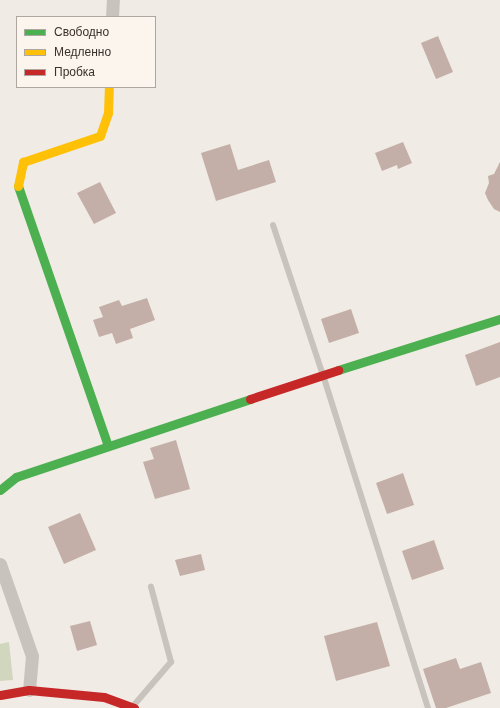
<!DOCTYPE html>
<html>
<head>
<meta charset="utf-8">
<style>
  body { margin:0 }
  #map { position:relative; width:500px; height:708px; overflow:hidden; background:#f0ebe5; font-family:Arial,sans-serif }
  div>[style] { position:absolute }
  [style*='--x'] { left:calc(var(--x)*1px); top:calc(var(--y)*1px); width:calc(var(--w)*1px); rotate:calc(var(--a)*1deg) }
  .green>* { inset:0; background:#d1d6bf }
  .building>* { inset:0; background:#c3afa7 }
  .lane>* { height:6px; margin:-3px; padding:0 3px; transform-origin:3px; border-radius:3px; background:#c9c3be }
  .street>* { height:13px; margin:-6.5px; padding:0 6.5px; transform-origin:6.5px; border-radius:6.5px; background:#c9c3be }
  .fast>* { height:9px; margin:-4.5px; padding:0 4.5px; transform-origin:4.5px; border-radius:4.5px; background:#4caf50 }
  .slow>* { height:9px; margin:-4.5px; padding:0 4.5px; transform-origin:4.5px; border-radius:4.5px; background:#ffc107 }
  .jam>* { height:9px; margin:-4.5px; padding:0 4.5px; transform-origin:4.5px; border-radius:4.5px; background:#c62828 }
  span { translate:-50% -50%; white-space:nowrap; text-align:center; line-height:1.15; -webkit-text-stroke:3px #fbf5ee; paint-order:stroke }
  .legend { position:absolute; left:16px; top:16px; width:140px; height:72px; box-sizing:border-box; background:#fbf5ee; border:1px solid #aea6a0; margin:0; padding:5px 7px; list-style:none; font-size:12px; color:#3b302b }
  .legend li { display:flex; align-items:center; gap:8px; height:20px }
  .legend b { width:20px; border:1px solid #aea6a0 }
</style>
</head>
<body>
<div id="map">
  <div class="green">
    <div style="clip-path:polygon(9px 642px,13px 680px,0 681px,0 644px)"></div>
  </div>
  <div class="building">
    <div style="clip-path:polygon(438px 36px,453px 72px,436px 79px,421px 43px)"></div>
    <div style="clip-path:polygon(403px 142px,412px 163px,398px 169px,397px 165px,382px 171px,375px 153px)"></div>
    <div style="clip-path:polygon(230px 144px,238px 170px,269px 160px,276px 182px,216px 201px,201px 153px)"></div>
    <div style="clip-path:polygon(500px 162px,500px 212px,494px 209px,488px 200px,485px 193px,489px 183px,488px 176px,494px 174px)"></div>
    <div style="clip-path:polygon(100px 182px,116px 213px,94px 224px,77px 193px)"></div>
    <div style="clip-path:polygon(147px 298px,155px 320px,130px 329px,133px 338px,116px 344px,112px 333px,99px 337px,93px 320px,103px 317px,99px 307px,119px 300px,122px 306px)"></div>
    <div style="clip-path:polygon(351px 309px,359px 333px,329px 343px,321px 319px)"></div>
    <div style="clip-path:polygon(500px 342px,500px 377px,476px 386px,465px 355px)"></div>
    <div style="clip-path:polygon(176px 440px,190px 489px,155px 499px,143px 462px,154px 459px,150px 448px)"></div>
    <div style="clip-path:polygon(403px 473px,414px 505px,387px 514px,376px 483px)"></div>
    <div style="clip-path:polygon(80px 513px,96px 550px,64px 564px,48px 527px)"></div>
    <div style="clip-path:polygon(434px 540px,444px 569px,412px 580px,402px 551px)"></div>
    <div style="clip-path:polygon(201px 554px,205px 570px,180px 576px,175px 560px)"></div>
    <div style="clip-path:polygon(90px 621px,97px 645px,77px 651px,70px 626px)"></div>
    <div style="clip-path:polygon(377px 622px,390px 666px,336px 681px,324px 636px)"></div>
    <div style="clip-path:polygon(456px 658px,460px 669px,481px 662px,491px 693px,446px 708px,436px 708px,423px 669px)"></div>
  </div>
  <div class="lane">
    <div style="--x:273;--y:225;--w:158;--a:71.6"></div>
    <div style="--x:323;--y:375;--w:349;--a:72.5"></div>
    <div style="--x:134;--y:705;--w:57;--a:-49.3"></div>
    <div style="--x:171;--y:662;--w:78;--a:-104.9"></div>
  </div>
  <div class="street">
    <div style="--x:112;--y:17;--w:17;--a:-87"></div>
    <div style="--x:0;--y:564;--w:97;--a:70.8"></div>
    <div style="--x:32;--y:656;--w:34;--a:95"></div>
  </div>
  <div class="fast">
    <div style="--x:18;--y:186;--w:275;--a:70.9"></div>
    <div style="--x:338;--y:370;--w:170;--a:-17.5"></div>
    <div style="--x:0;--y:490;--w:21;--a:-39"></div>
    <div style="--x:16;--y:477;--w:247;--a:-18.4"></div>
  </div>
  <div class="slow">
    <div style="--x:18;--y:186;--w:25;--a:-78"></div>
    <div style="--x:23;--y:162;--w:81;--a:-18.7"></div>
    <div style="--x:100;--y:136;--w:24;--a:-71"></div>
    <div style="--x:108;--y:113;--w:26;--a:-88"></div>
  </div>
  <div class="jam">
    <div style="--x:250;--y:399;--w:93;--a:-18.2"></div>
    <div style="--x:0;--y:695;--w:29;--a:-10"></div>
    <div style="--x:29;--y:690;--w:75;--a:5.3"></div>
    <div style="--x:104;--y:697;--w:32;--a:20"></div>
  </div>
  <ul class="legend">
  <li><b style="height:5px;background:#4caf50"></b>Свободно</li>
  <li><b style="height:5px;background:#ffc107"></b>Медленно</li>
  <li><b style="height:5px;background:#c62828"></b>Пробка</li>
  </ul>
</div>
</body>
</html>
